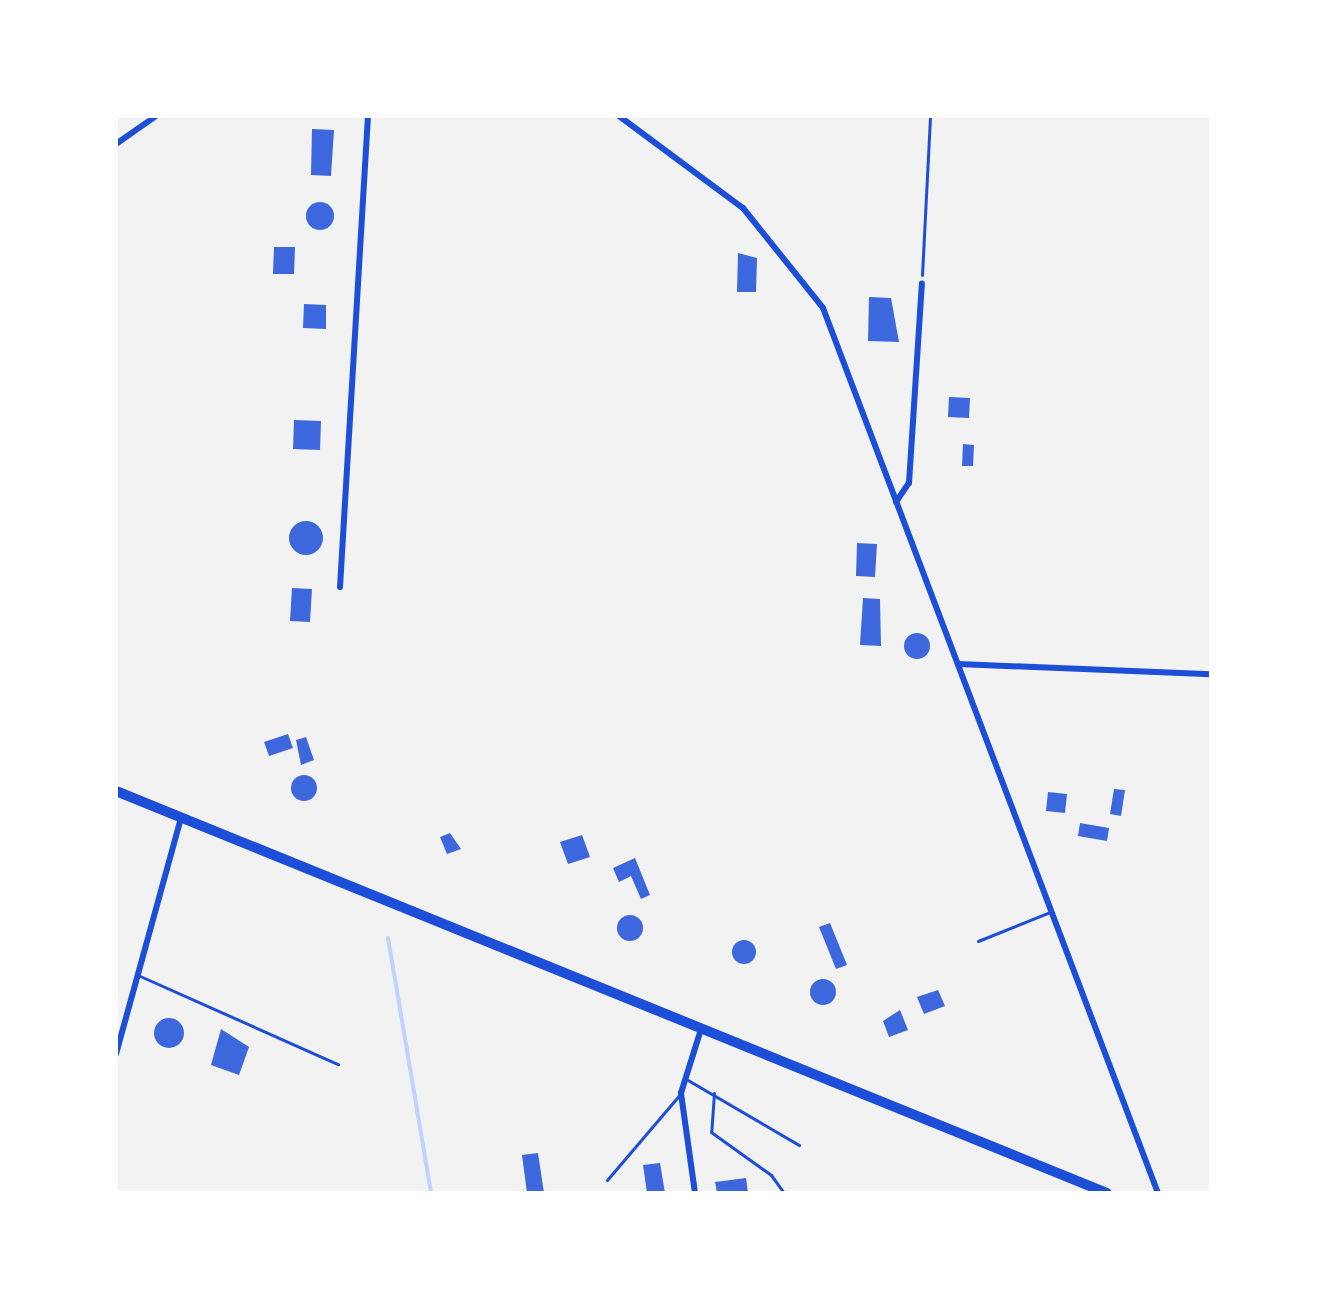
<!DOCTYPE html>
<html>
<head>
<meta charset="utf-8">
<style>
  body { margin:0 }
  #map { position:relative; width:1327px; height:1309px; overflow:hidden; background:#f2f2f2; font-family:"Asap Condensed",sans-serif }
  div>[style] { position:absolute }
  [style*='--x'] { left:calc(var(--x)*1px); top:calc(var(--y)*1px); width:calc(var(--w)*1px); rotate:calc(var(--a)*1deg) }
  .stream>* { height:4px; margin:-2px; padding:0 2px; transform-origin:2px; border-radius:2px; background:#bfd3fe }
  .building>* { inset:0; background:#3d67dc }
  .round { border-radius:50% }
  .path>* { height:3px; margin:-1.5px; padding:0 1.5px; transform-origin:1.5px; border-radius:1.5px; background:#1d4ed8 }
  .service>* { height:3px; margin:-1.5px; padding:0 1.5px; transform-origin:1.5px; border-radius:1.5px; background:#1d4ed8 }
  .minor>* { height:6px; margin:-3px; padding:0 3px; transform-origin:3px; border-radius:3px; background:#1d4ed8 }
  .primary>* { height:10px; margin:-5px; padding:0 5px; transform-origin:5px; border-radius:5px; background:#1d4ed8 }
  span { translate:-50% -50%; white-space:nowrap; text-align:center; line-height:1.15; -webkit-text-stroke:6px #fff; paint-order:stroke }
  .frame { position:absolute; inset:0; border:118px solid #fff; pointer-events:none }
</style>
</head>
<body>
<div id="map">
  <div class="stream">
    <div style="--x:388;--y:938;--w:259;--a:80.4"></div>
  </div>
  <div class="building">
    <div style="clip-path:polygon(312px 129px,334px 130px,331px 176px,311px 175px)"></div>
    <div class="round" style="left:306px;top:202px;width:28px;height:28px"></div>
    <div style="clip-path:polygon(274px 247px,295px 247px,294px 274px,273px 274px)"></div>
    <div style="clip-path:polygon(738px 253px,757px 258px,756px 292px,737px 292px)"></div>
    <div style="clip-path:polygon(869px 297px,891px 298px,899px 342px,868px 341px)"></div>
    <div style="clip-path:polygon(304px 304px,326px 305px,326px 329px,303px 328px)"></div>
    <div style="clip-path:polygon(949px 397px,970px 398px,969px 418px,948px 417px)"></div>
    <div style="clip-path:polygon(294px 420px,321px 421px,320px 450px,293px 449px)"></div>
    <div style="clip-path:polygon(963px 444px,974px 445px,973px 466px,962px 466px)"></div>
    <div class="round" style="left:289px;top:521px;width:34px;height:34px"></div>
    <div style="clip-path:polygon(857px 543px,877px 544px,875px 577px,856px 576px)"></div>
    <div style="clip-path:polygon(292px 588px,312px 589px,310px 622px,290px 621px)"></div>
    <div style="clip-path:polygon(863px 598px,880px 599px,881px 646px,860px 645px)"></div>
    <div class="round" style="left:904px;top:633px;width:26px;height:26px"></div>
    <div style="clip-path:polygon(288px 734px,293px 748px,269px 756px,264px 742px)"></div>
    <div style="clip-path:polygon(306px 737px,314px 760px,301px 765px,296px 740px)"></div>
    <div class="round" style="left:291px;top:775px;width:26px;height:26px"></div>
    <div style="clip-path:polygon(1114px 789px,1125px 790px,1121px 816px,1110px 814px)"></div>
    <div style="clip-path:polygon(1048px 792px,1067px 794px,1065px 813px,1046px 811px)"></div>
    <div style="clip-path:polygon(1080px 823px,1109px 828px,1107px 841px,1078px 836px)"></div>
    <div style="clip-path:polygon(450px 833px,461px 849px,447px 854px,440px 837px)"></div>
    <div style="clip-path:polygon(582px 835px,590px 857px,568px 864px,560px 842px)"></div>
    <div style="clip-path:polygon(635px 858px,650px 895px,641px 899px,631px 876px,619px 882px,613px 868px)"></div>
    <div class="round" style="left:617px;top:915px;width:26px;height:26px"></div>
    <div style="clip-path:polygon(830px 923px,847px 965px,836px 969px,819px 927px)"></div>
    <div class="round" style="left:732px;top:940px;width:24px;height:24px"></div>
    <div class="round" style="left:810px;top:979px;width:26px;height:26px"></div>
    <div style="clip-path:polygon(938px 990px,945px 1006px,924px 1014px,917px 997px)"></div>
    <div style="clip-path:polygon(900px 1010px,908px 1030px,889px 1037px,883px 1021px)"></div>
    <div class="round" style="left:154px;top:1018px;width:30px;height:30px"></div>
    <div style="clip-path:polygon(221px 1029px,249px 1047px,239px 1075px,211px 1065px)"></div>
    <div style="clip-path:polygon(538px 1153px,544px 1193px,527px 1193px,522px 1155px)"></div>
    <div style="clip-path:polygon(660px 1163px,665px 1193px,647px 1193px,643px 1165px)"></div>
    <div style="clip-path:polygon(746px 1178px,748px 1193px,717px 1193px,715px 1182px)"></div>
  </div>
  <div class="path">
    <div style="--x:922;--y:275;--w:159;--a:-87.1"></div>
  </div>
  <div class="service">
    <div style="--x:978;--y:941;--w:78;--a:-21.9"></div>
    <div style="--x:140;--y:976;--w:217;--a:24"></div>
    <div style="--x:686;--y:1079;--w:131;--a:30.3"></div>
    <div style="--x:714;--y:1093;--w:39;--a:94"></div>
    <div style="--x:711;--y:1132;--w:74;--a:35.6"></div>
    <div style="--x:771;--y:1175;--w:22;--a:54"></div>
    <div style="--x:607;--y:1180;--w:114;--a:-49.6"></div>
  </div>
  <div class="minor">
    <div style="--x:619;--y:116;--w:154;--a:36.6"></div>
    <div style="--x:743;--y:208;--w:128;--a:51.3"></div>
    <div style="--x:823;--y:308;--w:946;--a:69.27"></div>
    <div style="--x:116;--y:144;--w:49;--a:-35"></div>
    <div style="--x:896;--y:502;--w:23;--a:-56"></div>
    <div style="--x:909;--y:483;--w:200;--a:-86.3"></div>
    <div style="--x:340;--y:587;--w:472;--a:-86.6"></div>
    <div style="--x:958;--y:664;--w:253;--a:2.3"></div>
    <div style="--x:116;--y:1054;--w:245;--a:-74.6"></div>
    <div style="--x:695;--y:1193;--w:101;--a:-98"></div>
    <div style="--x:681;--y:1093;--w:67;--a:-72.6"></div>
  </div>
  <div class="primary">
    <div style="--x:116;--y:791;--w:1069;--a:22.08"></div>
  </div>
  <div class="frame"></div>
</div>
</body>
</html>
